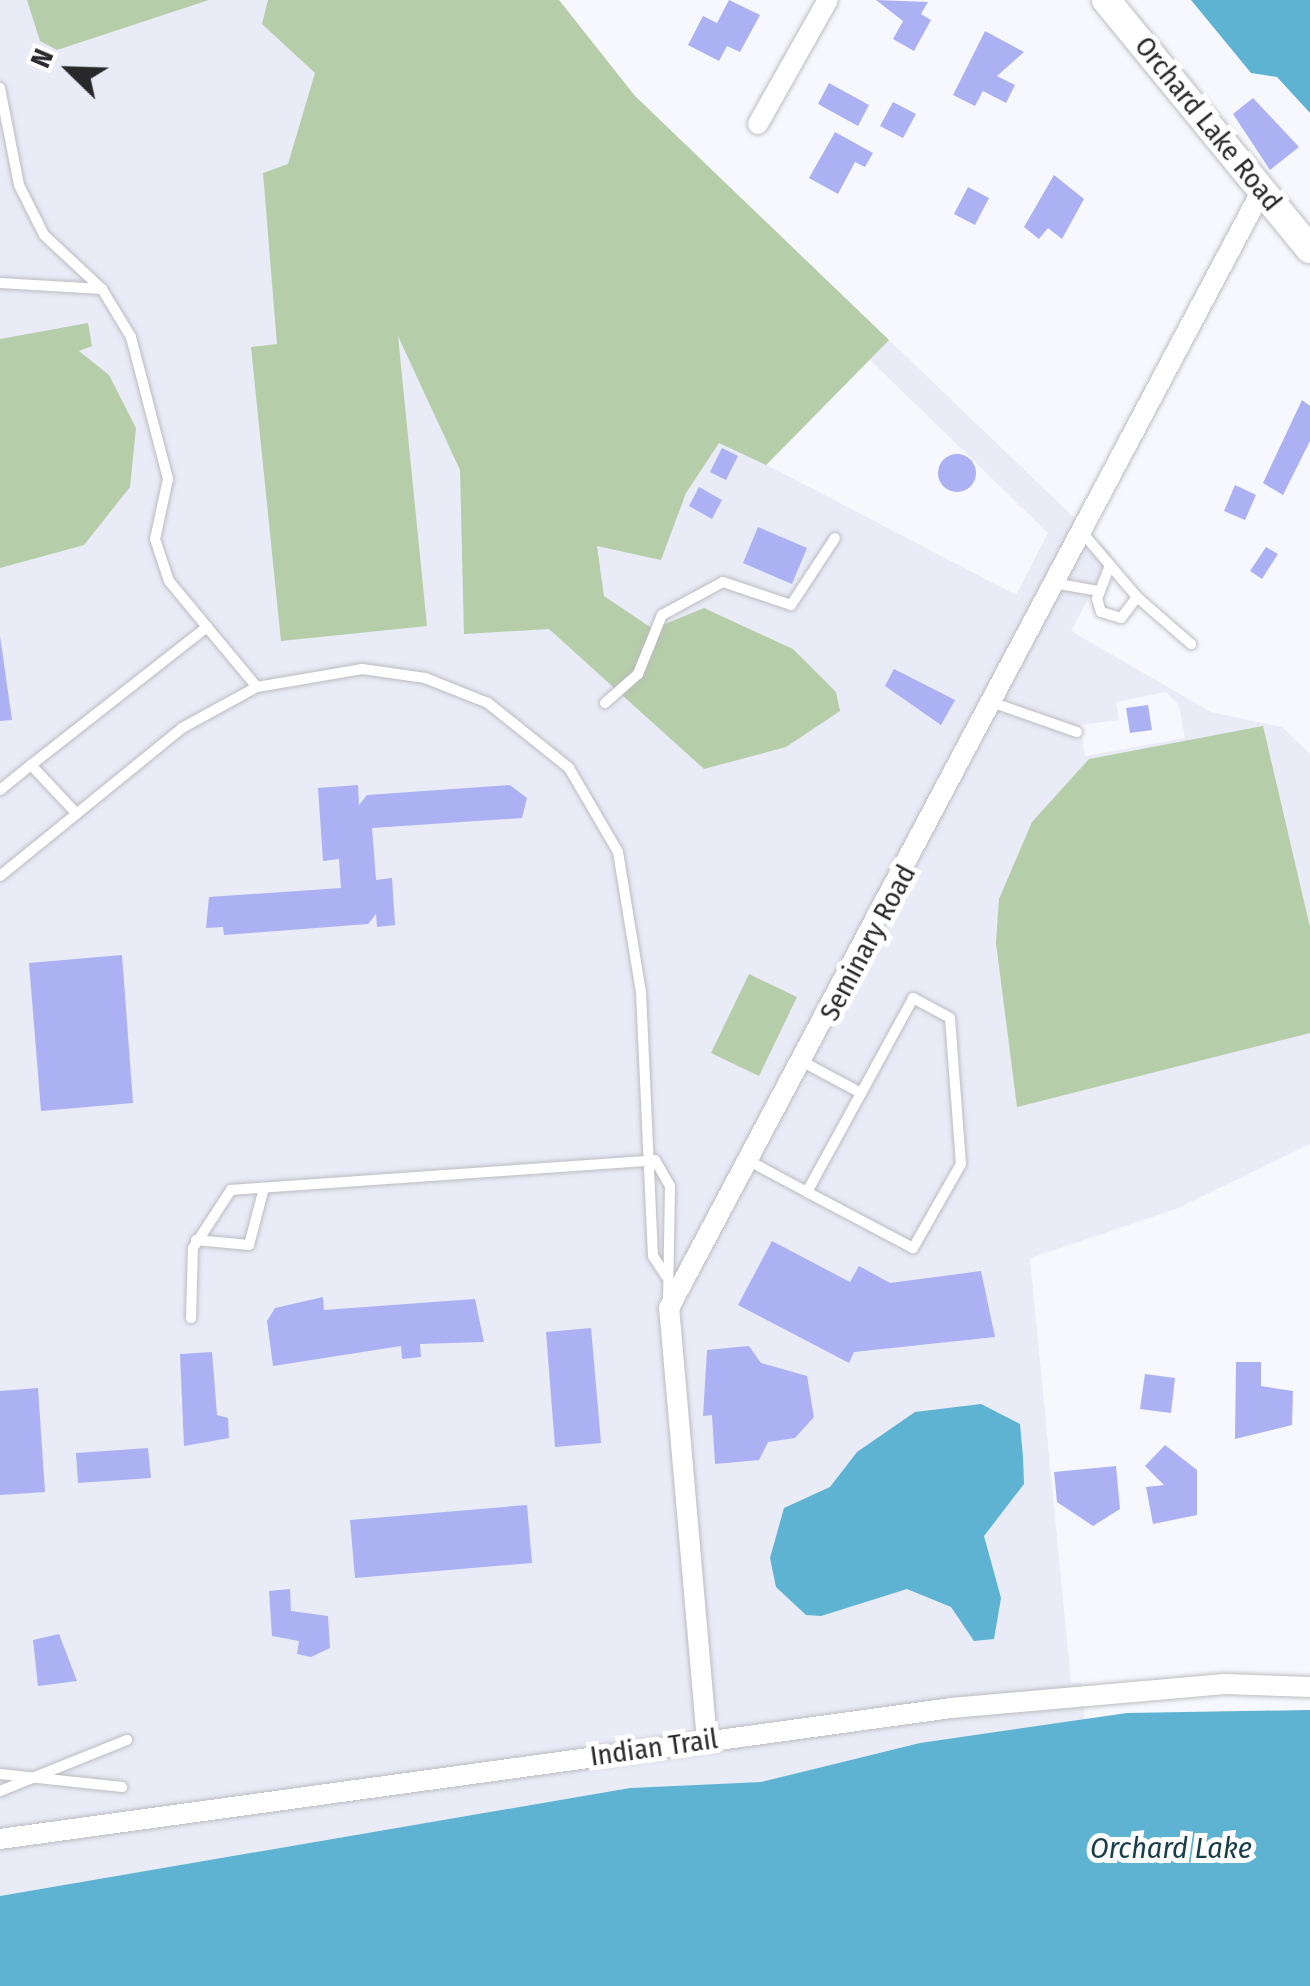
<!DOCTYPE html>
<html>
<head>
<meta charset="utf-8">
<style>
  body { margin:0 }
  #map { position:relative; width:1310px; height:1986px; overflow:hidden; background:#f7f8fd; font-family:"Fira Sans Condensed",sans-serif }
  div>[style] { position:absolute }
  [style*='--x'] { left:calc(var(--x)*1px); top:calc(var(--y)*1px); width:calc(var(--w)*1px); rotate:calc(var(--a)*1deg) }
  .built>* { inset:0; background:#e9ebf7 }
  .green>* { inset:0; background:#b5cda8 }
  .water>* { inset:0; background:#5fb3d2 }
  .building>* { inset:0; background:#abb1f3 }
  .round { border-radius:50% }
  .roads { filter:drop-shadow(0 0 2px #bcbcc1) drop-shadow(0 0 2px #bcbcc1) }
  .lane>* { height:10px; margin:-5px; padding:0 5px; transform-origin:5px; border-radius:5px; background:#fff }
  .street>* { height:20px; margin:-10px; padding:0 10px; transform-origin:10px; border-radius:10px; background:#fff }
  .secondary>* { height:28px; margin:-14px; padding:0 14px; transform-origin:14px; border-radius:14px; background:#fff }
  span { translate:-50% -50%; white-space:nowrap; text-align:center; line-height:1.15; -webkit-text-stroke:10px #fff; paint-order:stroke }
  .street-label { font-size:28px; color:#29292b }
  .water-label { font-size:30px; color:#183e4c; font-style:italic }
  .north { position:absolute; left:20px; top:20px; width:100px; height:100px; -webkit-text-stroke:8px #fff; paint-order:stroke; rotate:293deg; font-size:28px; font-weight:700; line-height:40px; text-align:center; color:#29292b }
  .north::after { content:''; display:block; margin:auto; width:35px; height:45px; background:#29292b; clip-path:polygon(50% 0,100% 100%,50% 72%,0 100%) }
</style>
</head>
<body>
<div id="map">
  <div class="built">
    <div style="clip-path:polygon(evenodd,0 0,559px 0,635px 96px,1112px 554px,1071px 631px,1211px 712px,1282px 727px,1310px 754px,1310px 1144px,1176px 1209px,1030px 1258px,1071px 1682px,1081px 1683px,1085px 1723px,920px 1743px,761px 1782px,630px 1788px,0 1896px,0 0,870px 360px,1048px 533px,1016px 595px,767px 465px,870px 360px,0 0,1166px 692px,1179px 705px,1185px 738px,1085px 756px,1080px 725px,1119px 720px,1116px 702px,1166px 692px)"></div>
  </div>
  <div class="green">
    <div style="clip-path:polygon(27px 0,209px 0,57px 50px,40px 41px)"></div>
    <div style="clip-path:polygon(268px 0,559px 0,635px 96px,889px 340px,766px 465px,719px 443px,686px 493px,661px 560px,597px 546px,604px 596px,653px 629px,704px 608px,793px 649px,836px 692px,840px 711px,786px 747px,704px 769px,549px 629px,464px 634px,460px 470px,398px 336px,427px 626px,281px 641px,251px 347px,277px 344px,263px 173px,288px 164px,315px 73px,262px 24px)"></div>
    <div style="clip-path:polygon(88px 323px,92px 346px,79px 351px,109px 375px,136px 428px,130px 487px,84px 545px,0 568px,0 339px)"></div>
    <div style="clip-path:polygon(1263px 726px,1310px 927px,1310px 1033px,1017px 1107px,996px 943px,999px 899px,1032px 822px,1089px 759px)"></div>
    <div style="clip-path:polygon(749px 974px,797px 997px,759px 1076px,711px 1053px)"></div>
  </div>
  <div class="water">
    <div style="clip-path:polygon(1191px 0,1310px 0,1310px 113px,1277px 77px,1251px 73px)"></div>
    <div style="clip-path:polygon(981px 1404px,1020px 1424px,1023px 1457px,1024px 1484px,984px 1536px,1001px 1598px,994px 1639px,974px 1641px,951px 1607px,907px 1589px,821px 1616px,806px 1615px,776px 1587px,770px 1558px,784px 1508px,830px 1487px,857px 1452px,915px 1412px)"></div>
    <div style="clip-path:polygon(1310px 1710px,1310px 1986px,0 1986px,0 1896px,630px 1788px,761px 1782px,920px 1743px,1127px 1713px)"></div>
  </div>
  <div class="building">
    <div style="clip-path:polygon(729px 0,760px 15px,740px 52px,727px 46px,719px 61px,688px 45px,703px 16px,717px 23px)"></div>
    <div style="clip-path:polygon(876px 0,928px 2px,921px 14px,931px 20px,914px 51px,893px 39px,903px 21px)"></div>
    <div style="clip-path:polygon(985px 31px,1024px 52px,997px 76px,1015px 85px,1006px 103px,983px 91px,975px 106px,953px 95px)"></div>
    <div style="clip-path:polygon(829px 83px,869px 105px,858px 126px,818px 104px)"></div>
    <div style="clip-path:polygon(1253px 98px,1299px 147px,1270px 170px,1233px 114px)"></div>
    <div style="clip-path:polygon(893px 102px,916px 114px,903px 138px,880px 126px)"></div>
    <div style="clip-path:polygon(835px 132px,873px 153px,865px 167px,855px 162px,838px 194px,809px 178px)"></div>
    <div style="clip-path:polygon(1054px 175px,1084px 199px,1062px 239px,1048px 228px,1039px 239px,1024px 227px)"></div>
    <div style="clip-path:polygon(968px 187px,989px 198px,975px 225px,954px 214px)"></div>
    <div style="clip-path:polygon(1302px 400px,1310px 406px,1310px 441px,1283px 495px,1263px 483px)"></div>
    <div style="clip-path:polygon(722px 448px,738px 456px,726px 480px,710px 472px)"></div>
    <div class="round" style="left:938px;top:454px;width:38px;height:38px"></div>
    <div style="clip-path:polygon(1235px 485px,1256px 495px,1245px 520px,1224px 511px)"></div>
    <div style="clip-path:polygon(699px 487px,722px 500px,712px 519px,689px 506px)"></div>
    <div style="clip-path:polygon(758px 527px,807px 548px,792px 584px,743px 563px)"></div>
    <div style="clip-path:polygon(1266px 547px,1278px 554px,1262px 579px,1250px 571px)"></div>
    <div style="clip-path:polygon(0 636px,12px 720px,0 721px)"></div>
    <div style="clip-path:polygon(894px 669px,955px 700px,941px 725px,885px 686px)"></div>
    <div style="clip-path:polygon(1148px 705px,1152px 730px,1130px 733px,1126px 708px)"></div>
    <div style="clip-path:polygon(358px 785px,359px 805px,367px 795px,510px 785px,527px 798px,522px 818px,372px 828px,376px 880px,392px 878px,395px 925px,377px 927px,376px 914px,368px 924px,224px 935px,223px 927px,206px 928px,209px 897px,341px 888px,339px 859px,323px 861px,318px 788px)"></div>
    <div style="clip-path:polygon(122px 955px,133px 1103px,41px 1111px,29px 963px)"></div>
    <div style="clip-path:polygon(772px 1241px,850px 1282px,859px 1266px,890px 1283px,981px 1271px,995px 1337px,854px 1352px,849px 1363px,738px 1305px)"></div>
    <div style="clip-path:polygon(323px 1297px,324px 1310px,475px 1299px,484px 1342px,420px 1344px,421px 1357px,402px 1359px,401px 1346px,273px 1366px,267px 1321px,275px 1308px)"></div>
    <div style="clip-path:polygon(591px 1328px,601px 1443px,555px 1447px,546px 1332px)"></div>
    <div style="clip-path:polygon(749px 1346px,761px 1363px,807px 1376px,814px 1417px,795px 1438px,768px 1442px,759px 1460px,715px 1464px,712px 1415px,703px 1416px,707px 1350px)"></div>
    <div style="clip-path:polygon(212px 1352px,217px 1415px,228px 1418px,229px 1438px,184px 1446px,180px 1354px)"></div>
    <div style="clip-path:polygon(1236px 1362px,1261px 1362px,1261px 1386px,1293px 1391px,1292px 1425px,1235px 1439px)"></div>
    <div style="clip-path:polygon(1145px 1374px,1175px 1378px,1171px 1413px,1140px 1409px)"></div>
    <div style="clip-path:polygon(38px 1388px,45px 1492px,0 1495px,0 1391px)"></div>
    <div style="clip-path:polygon(1165px 1445px,1197px 1470px,1197px 1515px,1153px 1524px,1146px 1487px,1164px 1485px,1145px 1466px)"></div>
    <div style="clip-path:polygon(148px 1448px,151px 1478px,78px 1483px,76px 1453px)"></div>
    <div style="clip-path:polygon(1116px 1466px,1120px 1509px,1093px 1526px,1057px 1502px,1054px 1472px)"></div>
    <div style="clip-path:polygon(527px 1505px,532px 1563px,355px 1578px,350px 1520px)"></div>
    <div style="clip-path:polygon(290px 1589px,291px 1611px,328px 1616px,330px 1648px,311px 1657px,297px 1654px,299px 1641px,272px 1636px,269px 1591px)"></div>
    <div style="clip-path:polygon(59px 1634px,77px 1681px,38px 1686px,33px 1640px)"></div>
  </div>
  <div class="roads">
    <div class="lane">
      <div style="--x:0;--y:88;--w:99;--a:78.9"></div>
      <div style="--x:19;--y:185;--w:56;--a:63.4"></div>
      <div style="--x:44;--y:235;--w:79;--a:43"></div>
      <div style="--x:102;--y:289;--w:56;--a:58.9"></div>
      <div style="--x:131;--y:337;--w:147;--a:75.4"></div>
      <div style="--x:168;--y:479;--w:61;--a:102.2"></div>
      <div style="--x:155;--y:539;--w:44;--a:71.6"></div>
      <div style="--x:169;--y:581;--w:60;--a:50.4"></div>
      <div style="--x:207;--y:627;--w:224;--a:141.9"></div>
      <div style="--x:0;--y:283;--w:102;--a:3.4"></div>
      <div style="--x:1081;--y:531;--w:87;--a:49.7"></div>
      <div style="--x:1137;--y:597;--w:26;--a:127"></div>
      <div style="--x:1121;--y:618;--w:21;--a:-163"></div>
      <div style="--x:1101;--y:612;--w:14;--a:-107"></div>
      <div style="--x:1097;--y:599;--w:36;--a:-69"></div>
      <div style="--x:1053;--y:583;--w:47;--a:9.9"></div>
      <div style="--x:1137;--y:597;--w:72;--a:41"></div>
      <div style="--x:207;--y:627;--w:78;--a:50.2"></div>
      <div style="--x:605;--y:703;--w:44;--a:-41.3"></div>
      <div style="--x:638;--y:674;--w:64;--a:-67.9"></div>
      <div style="--x:662;--y:615;--w:69;--a:-28.4"></div>
      <div style="--x:723;--y:582;--w:72;--a:18.7"></div>
      <div style="--x:791;--y:605;--w:80;--a:-56.7"></div>
      <div style="--x:994;--y:703;--w:88;--a:19.3"></div>
      <div style="--x:0;--y:790;--w:40;--a:-39"></div>
      <div style="--x:31;--y:765;--w:67;--a:46.8"></div>
      <div style="--x:0;--y:876;--w:235;--a:-39.1"></div>
      <div style="--x:182;--y:728;--w:85;--a:-28.7"></div>
      <div style="--x:257;--y:687;--w:107;--a:-9.7"></div>
      <div style="--x:362;--y:669;--w:64;--a:8.1"></div>
      <div style="--x:425;--y:678;--w:68;--a:21.6"></div>
      <div style="--x:488;--y:703;--w:104;--a:38.7"></div>
      <div style="--x:569;--y:768;--w:97;--a:59.7"></div>
      <div style="--x:618;--y:852;--w:142;--a:80.7"></div>
      <div style="--x:641;--y:992;--w:264;--a:87.4"></div>
      <div style="--x:653;--y:1256;--w:24;--a:57"></div>
      <div style="--x:913;--y:998;--w:42;--a:28.4"></div>
      <div style="--x:950;--y:1018;--w:146;--a:85.7"></div>
      <div style="--x:961;--y:1164;--w:97;--a:119.7"></div>
      <div style="--x:913;--y:1248;--w:120;--a:-152.2"></div>
      <div style="--x:807;--y:1192;--w:221;--a:-61.3"></div>
      <div style="--x:805;--y:1063;--w:64;--a:28.2"></div>
      <div style="--x:655;--y:1160;--w:30;--a:60"></div>
      <div style="--x:670;--y:1186;--w:117;--a:91"></div>
      <div style="--x:751;--y:1162;--w:64;--a:28.2"></div>
      <div style="--x:196;--y:1240;--w:53;--a:5.4"></div>
      <div style="--x:249;--y:1245;--w:55;--a:-75.2"></div>
      <div style="--x:191;--y:1318;--w:70;--a:-88.4"></div>
      <div style="--x:193;--y:1248;--w:69;--a:-56.8"></div>
      <div style="--x:231;--y:1190;--w:425;--a:-4"></div>
      <div style="--x:0;--y:1774;--w:123;--a:6.1"></div>
      <div style="--x:0;--y:1791;--w:137;--a:-21.9"></div>
    </div>
    <div class="street">
      <div style="--x:758;--y:124;--w:142;--a:-60.6"></div>
      <div style="--x:707;--y:1741;--w:435;--a:-95"></div>
      <div style="--x:669;--y:1308;--w:1266;--a:-62.06"></div>
      <div style="--x:0;--y:1839;--w:960;--a:-7.84"></div>
      <div style="--x:951;--y:1708;--w:275;--a:-5"></div>
      <div style="--x:1225;--y:1684;--w:85;--a:2"></div>
    </div>
    <div class="secondary">
      <div style="--x:1106;--y:0;--w:322;--a:50.7"></div>
    </div>
  </div>
  <div class="street-label">
    <span style="left:1208px;top:124px;rotate:51deg">Orchard Lake Road</span>
    <span style="left:868px;top:943px;rotate:-62deg">Seminary Road</span>
    <span style="left:654px;top:1748px;rotate:-8deg">Indian Trail</span>
  </div>
  <div class="water-label">
    <span style="left:1171px;top:1848px">Orchard Lake</span>
  </div>
  <div class="north">N</div>
</div>
</body>
</html>
